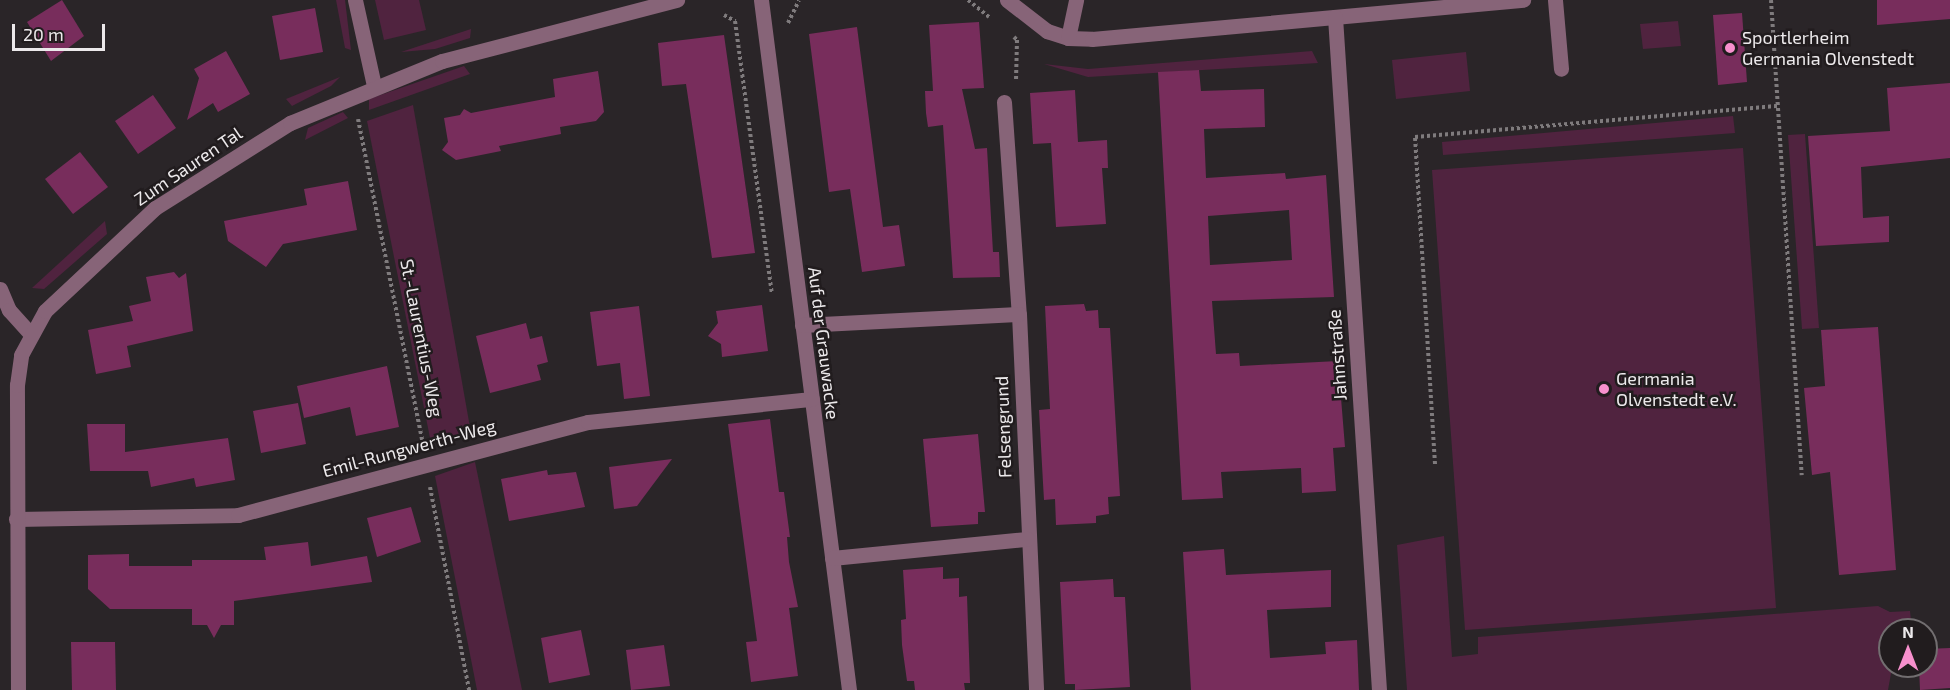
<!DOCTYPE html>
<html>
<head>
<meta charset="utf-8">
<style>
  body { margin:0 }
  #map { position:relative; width:1950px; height:690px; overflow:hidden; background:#2a2528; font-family:"Exo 2",sans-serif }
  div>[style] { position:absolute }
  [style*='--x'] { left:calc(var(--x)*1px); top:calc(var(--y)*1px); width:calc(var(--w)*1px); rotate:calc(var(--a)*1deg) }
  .green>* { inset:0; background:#50233f }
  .building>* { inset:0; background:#782d5c }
  .path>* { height:4px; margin-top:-2px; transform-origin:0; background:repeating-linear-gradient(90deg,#7f7b7d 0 3px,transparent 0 6px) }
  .minor>* { height:15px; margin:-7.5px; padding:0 7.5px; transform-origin:7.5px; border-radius:7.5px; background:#876478 }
  .dots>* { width:16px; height:16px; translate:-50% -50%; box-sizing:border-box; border:3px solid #211c1e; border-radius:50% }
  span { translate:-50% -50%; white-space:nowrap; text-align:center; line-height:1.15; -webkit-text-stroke:5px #211c1e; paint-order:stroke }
  .poi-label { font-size:18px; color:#ece9eb }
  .left { translate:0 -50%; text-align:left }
  .street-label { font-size:18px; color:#ece9eb }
  .north { position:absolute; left:1878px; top:618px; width:60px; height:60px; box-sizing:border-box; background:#211c1e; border:2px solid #726e70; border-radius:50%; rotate:0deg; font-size:16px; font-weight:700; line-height:24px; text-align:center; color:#ece9eb }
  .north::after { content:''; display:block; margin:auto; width:21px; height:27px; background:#f790cd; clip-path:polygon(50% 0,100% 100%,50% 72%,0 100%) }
  .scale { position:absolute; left:12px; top:24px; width:93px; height:27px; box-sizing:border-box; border:3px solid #ece9eb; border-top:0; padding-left:8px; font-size:18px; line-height:21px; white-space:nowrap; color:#ece9eb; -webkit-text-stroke:4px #211c1e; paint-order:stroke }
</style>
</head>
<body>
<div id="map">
  <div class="green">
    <div style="clip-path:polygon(336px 0,345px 0,351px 50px,345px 48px)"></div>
    <div style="clip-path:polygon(375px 0,419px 0,426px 30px,384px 40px)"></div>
    <div style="clip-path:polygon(1678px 21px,1681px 46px,1643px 49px,1640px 24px)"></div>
    <div style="clip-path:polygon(471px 29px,470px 38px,435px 49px,401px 52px)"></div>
    <div style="clip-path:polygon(1312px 51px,1318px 63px,1088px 77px,1044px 64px,1088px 69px)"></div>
    <div style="clip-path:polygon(1466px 52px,1470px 91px,1396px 99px,1392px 60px)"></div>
    <div style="clip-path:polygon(464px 66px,470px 74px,369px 110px,369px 99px)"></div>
    <div style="clip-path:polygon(340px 77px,331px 86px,292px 106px,286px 99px)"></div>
    <div style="clip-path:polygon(413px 105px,471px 433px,431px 443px,367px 121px)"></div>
    <div style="clip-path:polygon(343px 112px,348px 118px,305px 140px,308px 128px)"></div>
    <div style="clip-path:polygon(1733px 116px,1735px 133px,1443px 155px,1442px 142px)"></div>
    <div style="clip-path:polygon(1805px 134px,1819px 328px,1802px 329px,1788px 135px)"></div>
    <div style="clip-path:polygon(1743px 148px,1776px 608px,1465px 630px,1432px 170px)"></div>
    <div style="clip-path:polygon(105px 221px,107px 234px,44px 289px,32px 288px)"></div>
    <div style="clip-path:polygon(475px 462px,522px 690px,477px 690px,435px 476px)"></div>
    <div style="clip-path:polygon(1444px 536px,1452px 657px,1478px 654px,1478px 637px,1878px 606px,1890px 612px,1910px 611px,1912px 630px,1890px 630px,1890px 666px,1915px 667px,1892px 668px,1888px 690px,1407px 690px,1397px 545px)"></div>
  </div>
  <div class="building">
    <div style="clip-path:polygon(62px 0,84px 36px,51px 61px,27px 22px)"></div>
    <div style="clip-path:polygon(1877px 0,1950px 0,1950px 19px,1877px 25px)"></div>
    <div style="clip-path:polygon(315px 8px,323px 52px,280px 60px,272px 16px)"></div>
    <div style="clip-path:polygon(1742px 13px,1747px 82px,1718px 85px,1713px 15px)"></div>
    <div style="clip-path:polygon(979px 22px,984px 88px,962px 89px,975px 149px,987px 148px,993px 252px,999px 252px,1000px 277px,953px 278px,943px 125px,928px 127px,926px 113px,925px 91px,933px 91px,929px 25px)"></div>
    <div style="clip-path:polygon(857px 27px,883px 227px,899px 225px,905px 266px,862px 272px,850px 189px,829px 192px,809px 34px)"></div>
    <div style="clip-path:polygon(724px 35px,755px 253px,712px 258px,686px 84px,662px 86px,658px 43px)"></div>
    <div style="clip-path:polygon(226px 51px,250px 94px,218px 112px,213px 103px,187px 120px,199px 78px,194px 69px)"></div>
    <div style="clip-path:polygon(evenodd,1199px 70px,1201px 91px,1264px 89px,1265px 127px,1204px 129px,1206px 178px,1285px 173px,1286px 179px,1326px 175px,1334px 297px,1212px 301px,1216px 354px,1239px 353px,1240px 366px,1338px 361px,1345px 447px,1333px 448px,1336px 491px,1302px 493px,1301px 468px,1221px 472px,1223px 498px,1182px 500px,1158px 72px,1199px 70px,1289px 210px,1292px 260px,1210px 265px,1208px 216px,1289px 210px)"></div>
    <div style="clip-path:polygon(598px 71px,604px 112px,596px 121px,560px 127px,561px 134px,499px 146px,501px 151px,456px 160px,442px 150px,448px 142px,444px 118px,460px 115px,464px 109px,471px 113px,555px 97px,553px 79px)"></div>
    <div style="clip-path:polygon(1950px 83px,1950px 158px,1861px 167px,1863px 218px,1889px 216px,1889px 242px,1816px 246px,1808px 136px,1890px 131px,1887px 88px)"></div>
    <div style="clip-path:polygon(1075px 90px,1078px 142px,1107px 140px,1108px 168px,1102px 168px,1106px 224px,1056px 227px,1051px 143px,1033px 144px,1030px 93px)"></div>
    <div style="clip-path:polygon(153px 95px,176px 128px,138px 154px,115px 121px)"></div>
    <div style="clip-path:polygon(80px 152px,108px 187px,73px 214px,45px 179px)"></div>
    <div style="clip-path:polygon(348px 181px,357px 230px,283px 244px,266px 267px,228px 241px,224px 221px,307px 205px,304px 189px)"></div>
    <div style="clip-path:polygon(174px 272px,179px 278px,186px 273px,193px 331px,127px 346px,131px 367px,96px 374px,88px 330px,133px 321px,129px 306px,151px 301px,146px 277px)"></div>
    <div style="clip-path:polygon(1084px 304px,1086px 311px,1098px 310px,1099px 328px,1110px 328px,1120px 496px,1108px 497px,1109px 514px,1096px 516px,1096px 523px,1056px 525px,1055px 499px,1044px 500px,1043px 483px,1039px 410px,1050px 409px,1045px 306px)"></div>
    <div style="clip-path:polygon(762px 305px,768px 351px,722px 357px,721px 344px,708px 336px,718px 323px,716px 311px)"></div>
    <div style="clip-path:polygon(639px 306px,650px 396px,624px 399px,620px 363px,597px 366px,590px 312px)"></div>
    <div style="clip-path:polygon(526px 323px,530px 339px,542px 336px,548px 362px,537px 365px,541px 380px,490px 393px,476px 336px)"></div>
    <div style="clip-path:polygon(1878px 327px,1896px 570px,1839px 575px,1830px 472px,1812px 475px,1804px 388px,1825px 386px,1821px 330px)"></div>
    <div style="clip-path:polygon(387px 366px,399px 427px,356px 436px,350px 407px,304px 418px,297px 386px)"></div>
    <div style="clip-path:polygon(298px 403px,306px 444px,261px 453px,253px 411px)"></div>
    <div style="clip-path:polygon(770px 419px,779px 492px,784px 492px,790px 537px,787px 537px,789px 562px,798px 607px,789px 608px,798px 676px,751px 682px,746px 642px,757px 641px,728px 424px)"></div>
    <div style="clip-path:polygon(87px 424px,125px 424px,125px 452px,228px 438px,235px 480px,196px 487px,194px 478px,151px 487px,148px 471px,90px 471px)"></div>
    <div style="clip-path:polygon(978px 434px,985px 512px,978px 512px,978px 524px,931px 527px,923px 439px)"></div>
    <div style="clip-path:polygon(672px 459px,637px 506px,614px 509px,609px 467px)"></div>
    <div style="clip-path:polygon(547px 470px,548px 475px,576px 472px,585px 507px,509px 521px,501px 479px)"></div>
    <div style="clip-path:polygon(411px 507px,421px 542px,377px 557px,367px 518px)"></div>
    <div style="clip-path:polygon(308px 542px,311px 566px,367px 556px,372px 582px,234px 601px,234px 625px,221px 625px,214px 638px,207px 625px,192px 625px,192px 609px,110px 609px,88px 589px,88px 555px,129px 554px,129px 566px,192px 566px,192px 560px,266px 560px,264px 547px)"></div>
    <div style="clip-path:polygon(1224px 549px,1226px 575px,1331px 570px,1331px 607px,1267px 610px,1270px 658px,1326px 654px,1325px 642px,1357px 640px,1359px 690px,1191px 690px,1183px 552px)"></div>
    <div style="clip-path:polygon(943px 567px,943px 579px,959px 578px,959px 597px,967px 596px,970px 683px,964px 683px,965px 690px,915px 690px,914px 681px,907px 681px,902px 645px,901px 620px,906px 619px,903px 570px)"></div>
    <div style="clip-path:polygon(1113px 579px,1114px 597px,1125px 597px,1130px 687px,1075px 690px,1075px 684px,1065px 684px,1060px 582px)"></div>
    <div style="clip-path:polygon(581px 630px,590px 675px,549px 683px,541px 638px)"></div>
    <div style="clip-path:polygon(71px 642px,115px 642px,116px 690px,72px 690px)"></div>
    <div style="clip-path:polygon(664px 645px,670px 686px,631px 690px,626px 650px)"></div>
    <div style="clip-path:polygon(1950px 648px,1950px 688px,1920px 690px,1919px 666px,1926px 666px,1926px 649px)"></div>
  </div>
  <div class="path">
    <div style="--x:968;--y:0;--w:27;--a:39"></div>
    <div style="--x:1771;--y:0;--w:476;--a:86.3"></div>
    <div style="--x:724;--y:15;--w:13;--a:29"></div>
    <div style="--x:735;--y:21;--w:275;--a:82.3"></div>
    <div style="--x:788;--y:23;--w:25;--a:-64"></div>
    <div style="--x:1014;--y:37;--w:4;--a:45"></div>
    <div style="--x:1017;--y:40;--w:42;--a:91.4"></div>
    <div style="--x:358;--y:119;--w:331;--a:78.7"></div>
    <div style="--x:1435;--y:464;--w:328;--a:-93.5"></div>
    <div style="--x:1415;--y:137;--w:365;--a:-4.9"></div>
    <div style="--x:430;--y:487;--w:207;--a:79.1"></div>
  </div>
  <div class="minor">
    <div style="--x:355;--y:0;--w:88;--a:77.5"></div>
    <div style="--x:761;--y:0;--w:696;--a:82.73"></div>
    <div style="--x:1007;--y:0;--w:51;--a:37.8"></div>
    <div style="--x:1047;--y:31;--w:22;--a:18"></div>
    <div style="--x:1068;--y:38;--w:24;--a:2"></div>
    <div style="--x:1092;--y:39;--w:433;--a:-5.2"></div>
    <div style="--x:1555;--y:0;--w:69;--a:85"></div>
    <div style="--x:1335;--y:17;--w:674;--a:86.26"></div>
    <div style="--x:1068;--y:38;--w:39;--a:-78"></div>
    <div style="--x:1004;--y:102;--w:213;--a:86"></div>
    <div style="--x:1019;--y:314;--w:376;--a:87.4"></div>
    <div style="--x:0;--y:289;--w:23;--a:67"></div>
    <div style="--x:9;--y:310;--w:31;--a:48"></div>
    <div style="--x:802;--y:325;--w:217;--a:-2.9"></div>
    <div style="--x:16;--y:519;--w:222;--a:-1"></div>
    <div style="--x:238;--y:515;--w:362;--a:-14.9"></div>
    <div style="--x:588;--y:422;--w:225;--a:-5.9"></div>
    <div style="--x:832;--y:558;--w:196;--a:-5.6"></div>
    <div style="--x:18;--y:690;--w:305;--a:-90.2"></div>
    <div style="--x:17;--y:385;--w:30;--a:-82"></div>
    <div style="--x:21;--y:355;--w:50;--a:-61.4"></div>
    <div style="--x:45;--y:311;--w:151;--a:-43.1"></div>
    <div style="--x:155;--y:208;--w:160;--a:-32.2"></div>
    <div style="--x:290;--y:123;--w:164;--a:-22.2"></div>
    <div style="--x:442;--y:61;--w:243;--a:-14.6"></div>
  </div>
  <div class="dots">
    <div style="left:1730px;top:48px;background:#f790cd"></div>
    <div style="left:1604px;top:389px;background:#f790cd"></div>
  </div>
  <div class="poi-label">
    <span class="left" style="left:1742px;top:48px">Sportlerheim<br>Germania Olvenstedt</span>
    <span class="left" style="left:1616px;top:389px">Germania<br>Olvenstedt e.V.</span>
  </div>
  <div class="street-label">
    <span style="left:188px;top:166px;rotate:-34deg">Zum Sauren Tal</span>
    <span style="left:422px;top:338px;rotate:79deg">St.-Laurentius-Weg</span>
    <span style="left:824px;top:343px;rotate:83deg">Auf der Grauwacke</span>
    <span style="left:1337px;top:355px;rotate:-94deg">Jahnstraße</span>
    <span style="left:1003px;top:427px;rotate:-92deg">Felsengrund</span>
    <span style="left:409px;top:448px;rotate:-15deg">Emil-Rungwerth-Weg</span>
  </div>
  <div class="north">N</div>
  <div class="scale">20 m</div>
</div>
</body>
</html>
